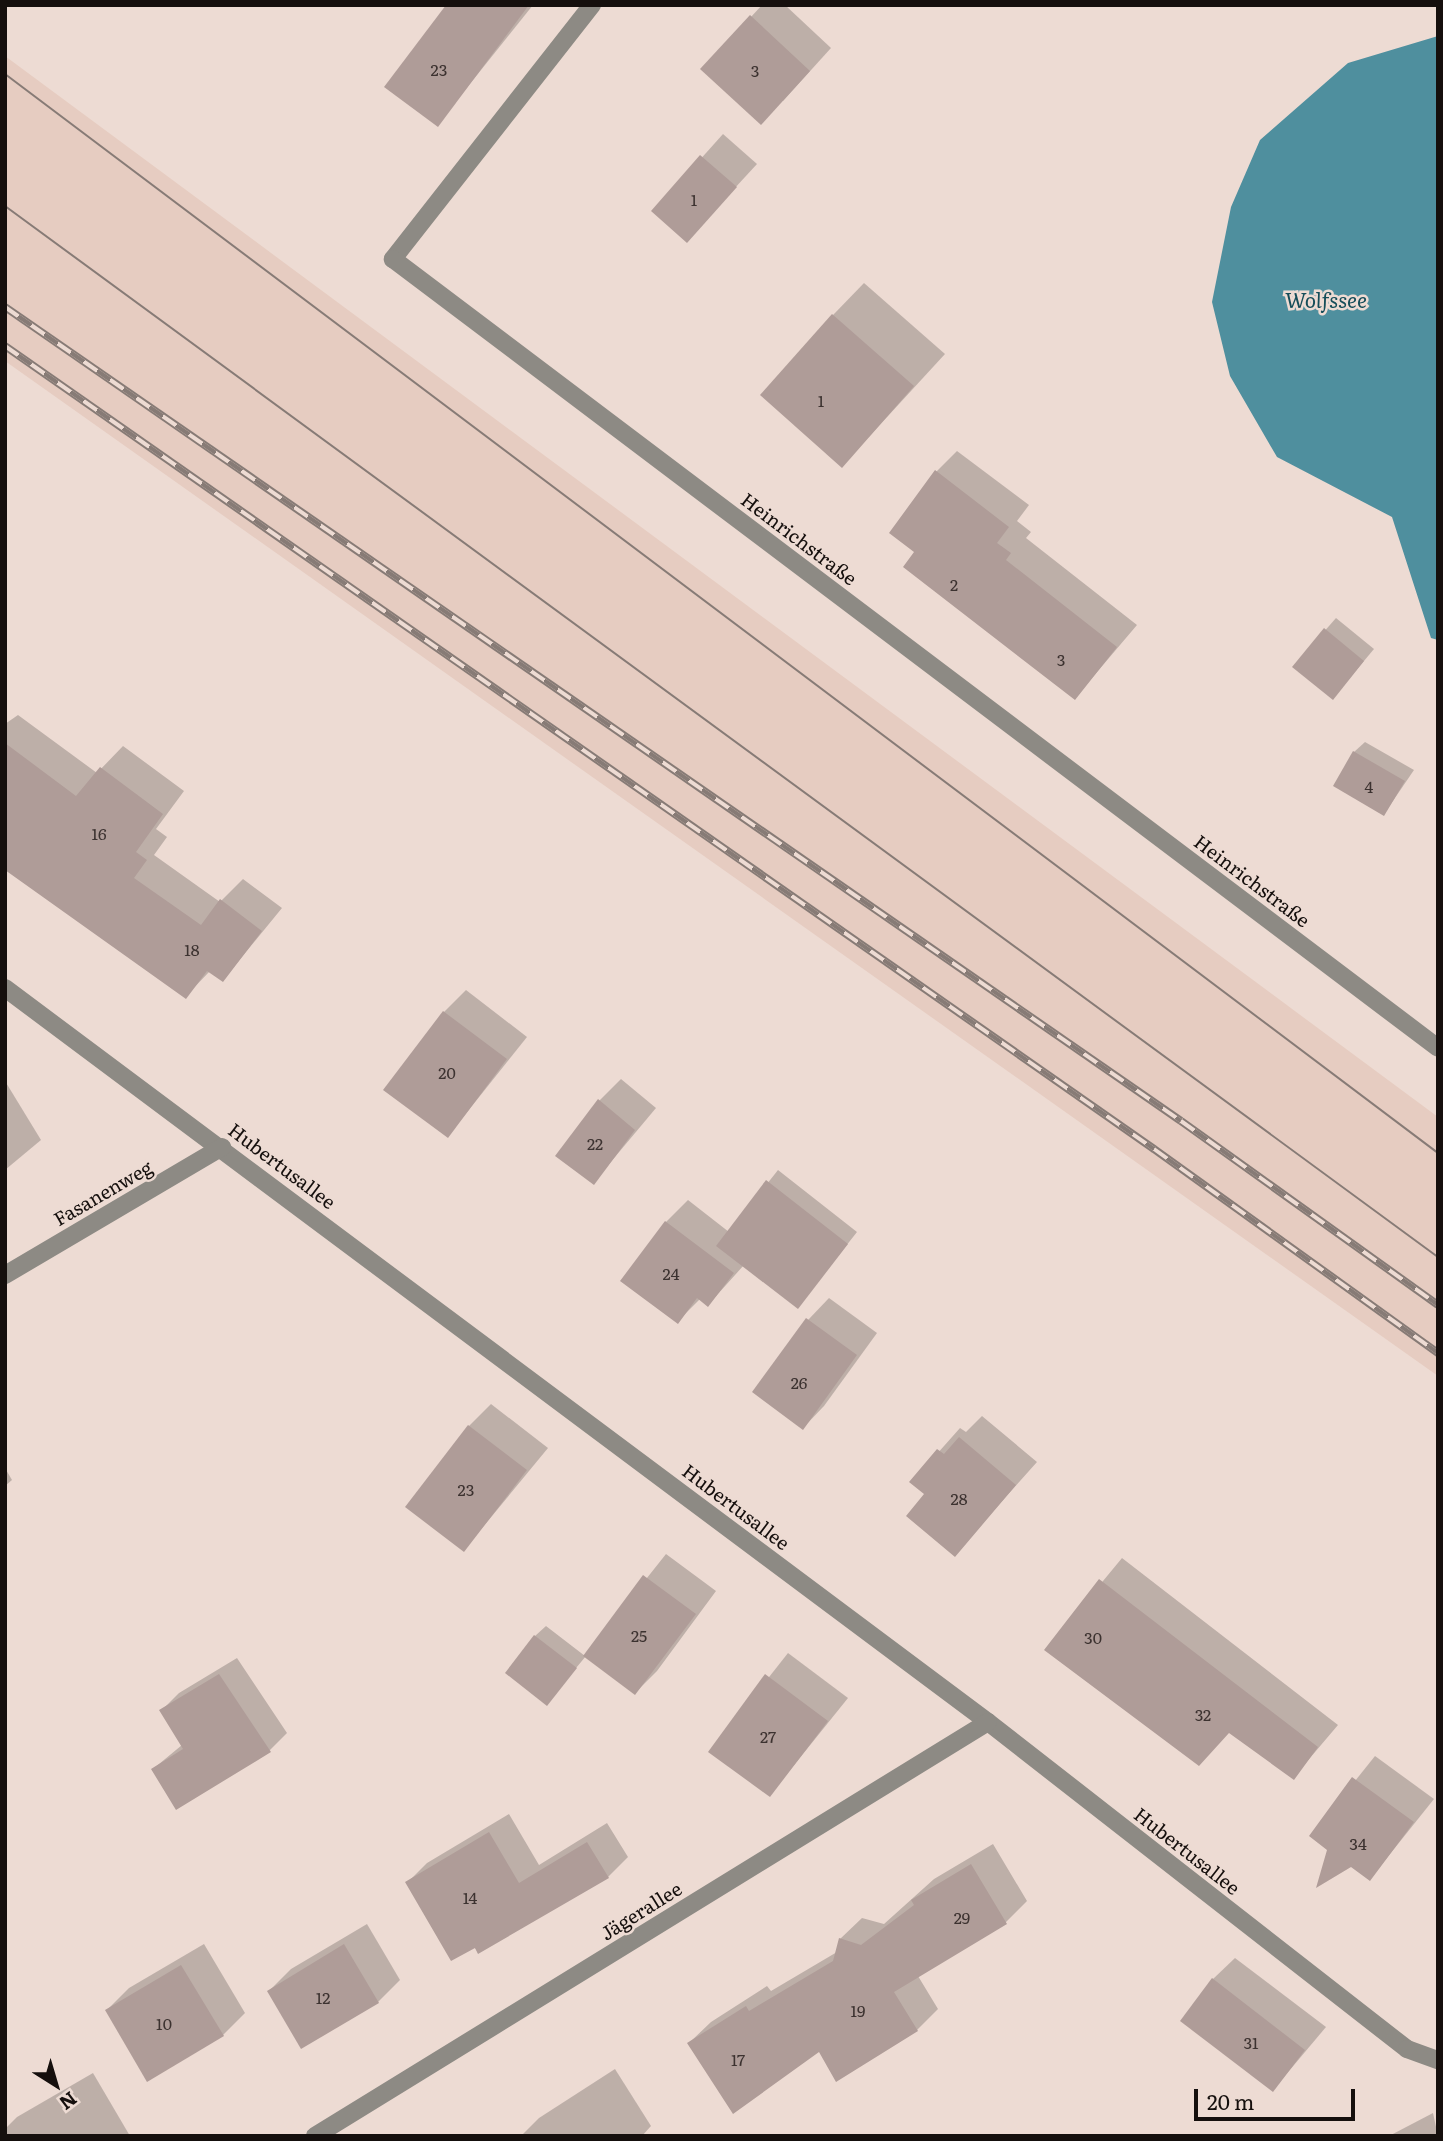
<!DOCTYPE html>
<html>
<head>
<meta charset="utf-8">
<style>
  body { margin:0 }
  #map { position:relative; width:1443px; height:2141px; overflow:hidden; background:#eddbd3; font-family:Literata,serif }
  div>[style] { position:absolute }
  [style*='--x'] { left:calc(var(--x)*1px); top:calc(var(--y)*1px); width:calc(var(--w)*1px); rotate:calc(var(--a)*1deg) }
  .built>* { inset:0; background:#e6ccc1 }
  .water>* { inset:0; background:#4f8f9e }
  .shadow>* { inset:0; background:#0003 }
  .building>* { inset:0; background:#af9c98 }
  .street>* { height:18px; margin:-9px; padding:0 9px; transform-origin:9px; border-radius:9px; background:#8d8a84 }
  .tram>* { height:2px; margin:-1px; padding:0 1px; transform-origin:1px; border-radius:1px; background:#877b76 }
  .rail>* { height:8px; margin-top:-4px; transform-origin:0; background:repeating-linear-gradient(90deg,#eddbd3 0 16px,#877b76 0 32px); box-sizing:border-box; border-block:2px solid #877b76 }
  span { translate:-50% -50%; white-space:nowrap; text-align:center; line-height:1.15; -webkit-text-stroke:5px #eddbd3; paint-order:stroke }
  .number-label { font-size:16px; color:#3c3230 }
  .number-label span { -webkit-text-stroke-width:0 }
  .street-label { font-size:19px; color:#150f0d }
  .water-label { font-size:21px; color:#154d59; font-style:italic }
  .frame { position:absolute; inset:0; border:7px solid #150f0d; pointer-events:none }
  .north { position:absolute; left:21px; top:2050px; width:70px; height:70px; -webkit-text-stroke:5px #eddbd3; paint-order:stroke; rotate:143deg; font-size:19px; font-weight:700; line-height:28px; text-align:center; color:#150f0d }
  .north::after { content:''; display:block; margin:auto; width:24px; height:32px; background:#150f0d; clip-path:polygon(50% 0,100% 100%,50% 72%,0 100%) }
  .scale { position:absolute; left:1194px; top:2089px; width:161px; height:32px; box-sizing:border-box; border:4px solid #150f0d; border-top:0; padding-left:9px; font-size:21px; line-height:24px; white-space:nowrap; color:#150f0d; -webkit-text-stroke:5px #eddbd3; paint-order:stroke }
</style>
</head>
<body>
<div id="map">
  <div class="built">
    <div style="clip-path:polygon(5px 56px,1438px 1117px,1438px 1376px,5px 361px)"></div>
  </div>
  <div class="water">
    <div style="clip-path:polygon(1438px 36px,1438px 640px,1431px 638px,1392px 517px,1277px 457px,1230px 376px,1212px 302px,1231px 207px,1260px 140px,1348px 63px)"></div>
  </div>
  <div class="shadow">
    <div style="clip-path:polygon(448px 5px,533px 5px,437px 125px)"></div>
    <div style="clip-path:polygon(762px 5px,785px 5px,831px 48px,783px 101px,703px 69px)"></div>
    <div style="clip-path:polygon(723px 134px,757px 164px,687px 240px,654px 211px)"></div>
    <div style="clip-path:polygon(864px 283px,945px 354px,842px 466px,833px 315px)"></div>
    <div style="clip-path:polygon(957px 451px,1029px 505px,1017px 521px,1031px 532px,1026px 538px,1137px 625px,1075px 698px,917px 551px,936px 472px)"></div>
    <div style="clip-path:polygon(1336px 618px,1374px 649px,1333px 698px,1294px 666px)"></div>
    <div style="clip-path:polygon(18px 715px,97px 773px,123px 746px,184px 791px,156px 829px,167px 837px,154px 855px,220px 902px,243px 879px,282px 908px,223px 980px,210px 971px,185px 997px,5px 814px,5px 724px)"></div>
    <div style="clip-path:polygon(1365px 742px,1414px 770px,1384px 814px,1354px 752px)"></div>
    <div style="clip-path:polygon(466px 990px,527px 1037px,448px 1136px,444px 1012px)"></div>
    <div style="clip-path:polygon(621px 1079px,656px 1108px,594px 1182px,599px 1101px)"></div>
    <div style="clip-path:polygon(5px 1081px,41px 1140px,5px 1170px)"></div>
    <div style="clip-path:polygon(778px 1170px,857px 1232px,798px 1307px,744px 1265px,708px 1305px,700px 1299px,678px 1321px,666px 1222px,688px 1200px,729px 1232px)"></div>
    <div style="clip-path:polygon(829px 1298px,877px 1333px,824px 1406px,803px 1428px,808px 1320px)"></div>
    <div style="clip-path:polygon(491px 1404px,548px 1448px,464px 1550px,469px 1426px)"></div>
    <div style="clip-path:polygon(982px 1416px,1037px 1462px,955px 1554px,927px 1494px,912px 1482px,960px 1428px,966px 1432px)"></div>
    <div style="clip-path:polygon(5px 1468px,12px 1480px,5px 1486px)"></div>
    <div style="clip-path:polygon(666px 1554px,716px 1591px,657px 1671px,635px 1693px,586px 1656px,547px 1703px,535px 1636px,546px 1626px,585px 1656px)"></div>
    <div style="clip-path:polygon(1122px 1558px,1338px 1725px,1293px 1778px,1230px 1731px,1046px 1650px)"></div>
    <div style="clip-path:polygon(788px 1653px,848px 1698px,770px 1795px,711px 1751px)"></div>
    <div style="clip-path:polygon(237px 1658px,287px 1733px,270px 1750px,153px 1769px,182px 1745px,162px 1710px,179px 1693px)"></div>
    <div style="clip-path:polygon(1375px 1756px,1434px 1799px,1370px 1879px,1311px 1836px)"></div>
    <div style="clip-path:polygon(509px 1814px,539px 1865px,607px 1823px,628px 1857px,608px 1877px,479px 1952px,407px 1883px,427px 1863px)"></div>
    <div style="clip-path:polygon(993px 1844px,1027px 1901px,1006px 1922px,918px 1976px,938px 2009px,917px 2030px,820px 2049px,689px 2043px,711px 2022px,767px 1986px,771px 1991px,837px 1952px,840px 1939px,862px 1918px,884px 1924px,934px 1879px)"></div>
    <div style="clip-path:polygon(367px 1924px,400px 1980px,378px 2002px,269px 1991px,291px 1969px)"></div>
    <div style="clip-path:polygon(204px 1944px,245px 2013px,223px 2035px,107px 2010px,129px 1988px)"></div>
    <div style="clip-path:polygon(1235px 1958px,1326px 2027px,1273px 2090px,1213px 1979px)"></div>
    <div style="clip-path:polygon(615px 2069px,651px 2126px,642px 2136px,521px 2136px,539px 2118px)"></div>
    <div style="clip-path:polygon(93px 2073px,130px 2136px,5px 2136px,5px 2129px,17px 2117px)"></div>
    <div style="clip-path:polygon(1433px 2113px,1438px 2136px,1389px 2136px)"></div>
  </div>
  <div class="building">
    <div style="clip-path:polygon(446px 5px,529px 5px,438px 127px,384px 87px)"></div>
    <div style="clip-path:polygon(750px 15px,810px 71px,761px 125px,700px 69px)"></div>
    <div style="clip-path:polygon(700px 155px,737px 187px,687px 243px,651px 211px)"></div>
    <div style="clip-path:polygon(832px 314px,914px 386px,842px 468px,760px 395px)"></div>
    <div style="clip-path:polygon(935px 470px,1009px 527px,997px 543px,1011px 553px,1006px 560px,1117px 647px,1075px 700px,903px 567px,914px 552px,889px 533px)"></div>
    <div style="clip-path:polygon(1324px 628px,1364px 661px,1333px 700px,1292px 667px)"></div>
    <div style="clip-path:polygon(5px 743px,76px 796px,100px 767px,163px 814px,136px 852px,147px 860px,134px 878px,201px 925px,220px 899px,262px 931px,223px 982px,207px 971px,186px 999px,5px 870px)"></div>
    <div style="clip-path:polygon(1353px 751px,1405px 781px,1384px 816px,1333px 786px)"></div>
    <div style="clip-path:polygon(443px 1011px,507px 1059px,448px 1138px,383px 1090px)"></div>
    <div style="clip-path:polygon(598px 1099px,635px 1130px,594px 1185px,555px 1156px)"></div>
    <div style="clip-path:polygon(766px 1180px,848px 1244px,798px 1309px,716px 1246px)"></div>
    <div style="clip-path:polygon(665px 1221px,734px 1273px,708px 1307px,697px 1298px,678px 1324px,620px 1281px)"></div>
    <div style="clip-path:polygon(806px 1318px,857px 1355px,803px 1430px,752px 1392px)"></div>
    <div style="clip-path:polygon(468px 1425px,527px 1470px,464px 1552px,405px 1507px)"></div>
    <div style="clip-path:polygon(959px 1437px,1016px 1485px,955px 1557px,906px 1516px,924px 1494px,909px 1482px,937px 1449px,944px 1454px)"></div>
    <div style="clip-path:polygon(643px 1575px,696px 1614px,635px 1695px,583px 1656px)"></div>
    <div style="clip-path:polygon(1099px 1579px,1318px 1747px,1294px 1780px,1229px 1733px,1199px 1766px,1044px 1650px)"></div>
    <div style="clip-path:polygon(534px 1635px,577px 1668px,547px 1706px,505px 1673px)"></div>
    <div style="clip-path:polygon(219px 1674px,271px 1752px,176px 1810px,151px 1769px,183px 1749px,159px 1710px)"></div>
    <div style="clip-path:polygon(765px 1674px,828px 1721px,770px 1797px,708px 1752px)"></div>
    <div style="clip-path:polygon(1352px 1777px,1414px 1822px,1370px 1881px,1351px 1867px,1316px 1888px,1327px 1850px,1309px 1836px)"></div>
    <div style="clip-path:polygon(489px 1832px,519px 1883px,587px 1842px,609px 1878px,478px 1954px,475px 1948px,451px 1961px,405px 1882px)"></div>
    <div style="clip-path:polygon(971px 1864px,1007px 1924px,894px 1992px,918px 2031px,836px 2082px,819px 2052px,733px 2114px,687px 2043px,746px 2006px,749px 2011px,833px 1961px,839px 1938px,861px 1945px,914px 1905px,911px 1900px)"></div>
    <div style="clip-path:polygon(344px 1944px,379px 2003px,301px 2049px,267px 1991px)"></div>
    <div style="clip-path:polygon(181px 1965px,224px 2036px,147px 2082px,105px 2010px)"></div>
    <div style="clip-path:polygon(1212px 1978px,1305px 2050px,1273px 2092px,1180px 2021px)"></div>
  </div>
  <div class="street">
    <div style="--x:592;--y:5;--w:323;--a:128.1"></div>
    <div style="--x:393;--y:259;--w:1309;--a:37.05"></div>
    <div style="--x:5;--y:988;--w:1227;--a:36.75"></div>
    <div style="--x:988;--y:1722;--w:531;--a:37.97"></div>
    <div style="--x:1407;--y:2049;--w:33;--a:20"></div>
    <div style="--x:5;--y:1275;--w:252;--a:-30.5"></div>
    <div style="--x:315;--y:2136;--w:790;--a:-31.6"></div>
  </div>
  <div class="tram">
    <div style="--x:5;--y:74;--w:1794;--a:36.98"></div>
    <div style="--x:5;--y:206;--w:1777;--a:36.26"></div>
  </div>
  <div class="rail">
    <div style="--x:5;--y:307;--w:1430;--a:34.69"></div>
    <div style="--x:1181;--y:1121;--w:316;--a:35.6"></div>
    <div style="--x:5;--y:346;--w:1402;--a:34.95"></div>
    <div style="--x:1154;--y:1149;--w:350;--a:35.7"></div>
  </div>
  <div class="number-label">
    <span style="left:439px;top:69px">23</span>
    <span style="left:755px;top:70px">3</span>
    <span style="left:694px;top:199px">1</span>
    <span style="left:821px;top:400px">1</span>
    <span style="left:954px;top:584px">2</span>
    <span style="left:1061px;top:659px">3</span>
    <span style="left:1369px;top:786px">4</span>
    <span style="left:99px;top:833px">16</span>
    <span style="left:192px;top:949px">18</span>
    <span style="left:447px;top:1072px">20</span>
    <span style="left:595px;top:1143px">22</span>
    <span style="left:671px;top:1273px">24</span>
    <span style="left:799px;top:1382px">26</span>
    <span style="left:466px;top:1489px">23</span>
    <span style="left:959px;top:1498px">28</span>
    <span style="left:639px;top:1635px">25</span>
    <span style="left:1093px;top:1637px">30</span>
    <span style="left:1203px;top:1714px">32</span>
    <span style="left:768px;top:1736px">27</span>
    <span style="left:1358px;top:1843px">34</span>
    <span style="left:470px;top:1897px">14</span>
    <span style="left:962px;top:1917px">29</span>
    <span style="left:323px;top:1997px">12</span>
    <span style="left:858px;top:2010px">19</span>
    <span style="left:164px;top:2023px">10</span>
    <span style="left:1251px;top:2042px">31</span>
    <span style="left:738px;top:2059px">17</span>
  </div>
  <div class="street-label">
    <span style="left:799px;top:539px;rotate:37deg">Heinrichstraße</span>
    <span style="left:1252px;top:881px;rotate:37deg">Heinrichstraße</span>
    <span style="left:282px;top:1166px;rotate:37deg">Hubertusallee</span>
    <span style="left:103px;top:1193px;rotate:-30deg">Fasanenweg</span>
    <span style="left:736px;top:1507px;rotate:37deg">Hubertusallee</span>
    <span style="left:1187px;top:1851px;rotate:38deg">Hubertusallee</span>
    <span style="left:641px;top:1911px;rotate:-32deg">Jägerallee</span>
  </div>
  <div class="water-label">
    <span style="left:1326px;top:299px">Wolfssee</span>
  </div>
  <div class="frame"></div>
  <div class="north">N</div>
  <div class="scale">20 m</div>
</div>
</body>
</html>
